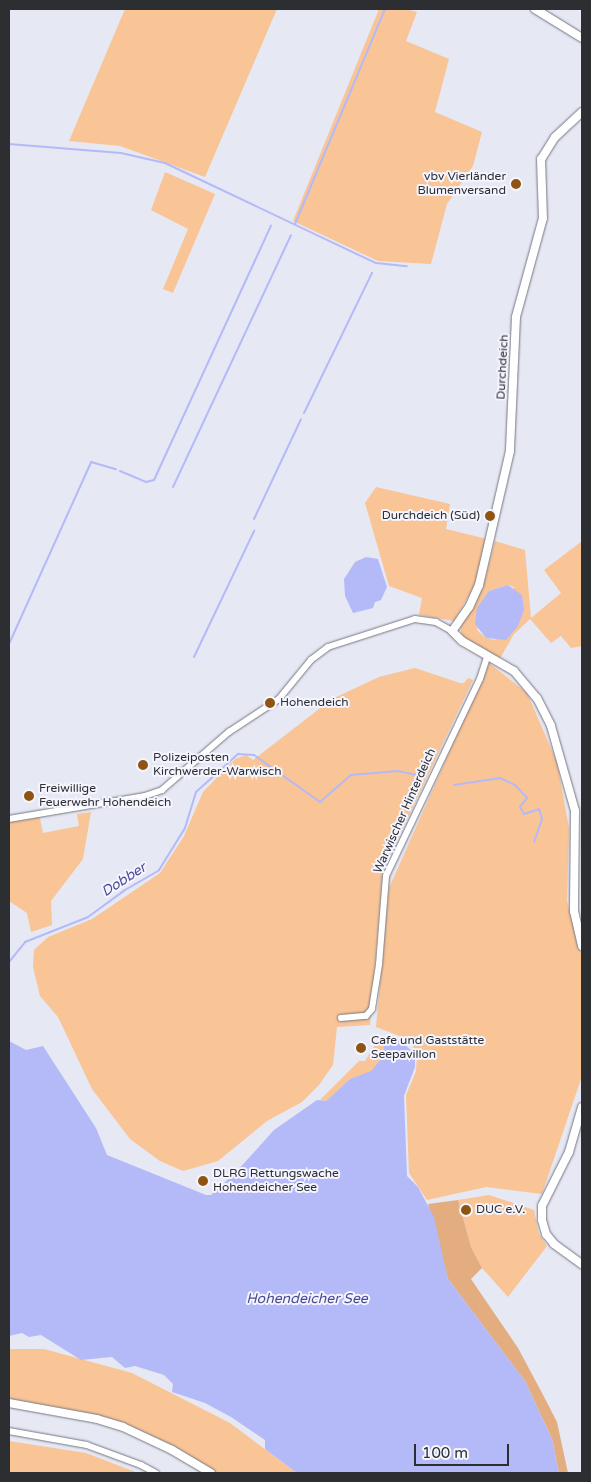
<!DOCTYPE html>
<html>
<head>
<meta charset="utf-8">
<style>
  body { margin:0 }
  #map { position:relative; width:591px; height:1482px; overflow:hidden; background:#e6e8f4; font-family:"Varela Round",sans-serif }
  div>[style] { position:absolute }
  [style*='--x'] { left:calc(var(--x)*1px); top:calc(var(--y)*1px); width:calc(var(--w)*1px); rotate:calc(var(--a)*1deg) }
  .green>* { inset:0; background:#f9c496 }
  .forest>* { inset:0; background:#e3ad7f }
  .water>* { inset:0; background:#b4baf8 }
  .stream>* { height:2px; margin:-1px; padding:0 1px; transform-origin:1px; border-radius:1px; background:#b4baf8 }
  .roads { filter:drop-shadow(0 0 1px #757781) drop-shadow(0 0 1px #757781) }
  .minor>* { height:5.5px; margin:-2.75px; padding:0 2.75px; transform-origin:2.75px; border-radius:2.75px; background:#fff }
  .tertiary>* { height:8px; margin:-4px; padding:0 4px; transform-origin:4px; border-radius:4px; background:#fff }
  .dots>* { width:14px; height:14px; translate:-50% -50%; box-sizing:border-box; border:2px solid #f4f5ff; border-radius:50% }
  span { translate:-50% -50%; white-space:nowrap; text-align:center; line-height:1.15; -webkit-text-stroke:4px #f4f5ff; paint-order:stroke }
  .poi-label { font-size:12px; color:#2d2e32 }
  .right { translate:-100% -50%; text-align:right }
  .left { translate:0 -50%; text-align:left }
  .street-label { font-size:12px; color:#2d2e32 }
  .water-label { font-size:14px; color:#4b4c96; font-style:italic }
  .frame { position:absolute; inset:0; border:10px solid #2d2e32; pointer-events:none }
  .scale { position:absolute; left:414px; top:1444px; width:95px; height:22px; box-sizing:border-box; border:2px solid #2d2e32; border-top:0; padding-left:6px; font-size:15px; line-height:18px; white-space:nowrap; color:#2d2e32; -webkit-text-stroke:4px #f4f5ff; paint-order:stroke }
</style>
</head>
<body>
<div id="map">
  <div class="green">
    <div style="clip-path:polygon(125px 9px,277px 9px,205px 177px,120px 146px,69px 141px)"></div>
    <div style="clip-path:polygon(379px 9px,405px 9px,417px 12px,406px 41px,449px 59px,435px 112px,482px 132px,473px 166px,447px 204px,431px 264px,378px 261px,293px 221px)"></div>
    <div style="clip-path:polygon(165px 172px,215px 194px,173px 293px,163px 289px,188px 229px,151px 210px)"></div>
    <div style="clip-path:polygon(376px 487px,450px 504px,446px 529px,487px 539px,474px 587px,454px 621px,419px 615px,422px 598px,389px 586px,365px 503px)"></div>
    <div style="clip-path:polygon(evenodd,495px 541px,525px 550px,531px 618px,561px 593px,544px 570px,582px 541px,582px 646px,571px 648px,561px 636px,551px 643px,530px 619px,514px 634px,499px 660px,463px 638px,460px 628px,482px 590px,495px 541px,508px 585px,514px 587px,495px 640px,486px 638px,477px 630px,489px 591px,508px 585px)"></div>
    <div style="clip-path:polygon(489px 663px,527px 693px,557px 762px,569px 828px,567px 901px,582px 957px,582px 1076px,542px 1194px,486px 1187px,427px 1200px,409px 1173px,406px 1095px,416px 1071px,417px 1056px,410px 1040px,376px 1027px,389px 888px)"></div>
    <div style="clip-path:polygon(415px 668px,460px 683px,464px 683px,468px 678px,473px 680px,383px 870px,370px 1025px,337px 1027px,333px 1065px,319px 1085px,302px 1102px,267px 1121px,218px 1161px,183px 1171px,160px 1161px,130px 1139px,92px 1089px,58px 1017px,40px 996px,33px 967px,34px 950px,48px 937px,92px 919px,160px 873px,184px 836px,203px 792px,235px 759px,246px 755px,253px 760px,332px 699px,379px 677px)"></div>
    <div style="clip-path:polygon(91px 812px,83px 859px,51px 901px,52px 925px,31px 932px,27px 913px,9px 901px,9px 822px,39px 814px,43px 833px,79px 826px,77px 814px)"></div>
    <div style="clip-path:polygon(386px 1039px,381px 1059px,371px 1072px,350px 1079px,326px 1101px,320px 1100px,359px 1061px,365px 1061px,378px 1040px)"></div>
    <div style="clip-path:polygon(489px 1195px,534px 1210px,539px 1234px,547px 1246px,508px 1297px,482px 1268px,471px 1247px,458px 1200px)"></div>
    <div style="clip-path:polygon(9px 1349px,44px 1349px,132px 1373px,230px 1423px,297px 1473px,217px 1473px,184px 1452px,133px 1428px,86px 1413px,9px 1399px)"></div>
    <div style="clip-path:polygon(9px 1441px,86px 1453px,138px 1473px,9px 1473px)"></div>
  </div>
  <div class="forest">
    <div style="clip-path:polygon(458px 1200px,471px 1247px,482px 1268px,471px 1279px,518px 1348px,541px 1391px,557px 1422px,568px 1473px,559px 1473px,552px 1439px,525px 1381px,448px 1279px,428px 1204px)"></div>
  </div>
  <div class="water">
    <div style="clip-path:polygon(366px 557px,378px 559px,387px 587px,381px 600px,375px 602px,373px 608px,353px 613px,345px 596px,344px 579px,355px 562px)"></div>
    <div style="clip-path:polygon(508px 585px,522px 595px,524px 610px,518px 626px,506px 640px,486px 638px,475px 624px,477px 608px,489px 591px)"></div>
    <div style="clip-path:polygon(386px 1039px,401px 1041px,415px 1054px,415px 1067px,404px 1096px,407px 1176px,418px 1187px,434px 1217px,448px 1279px,525px 1381px,552px 1439px,559px 1473px,297px 1473px,265px 1449px,265px 1440px,231px 1417px,205px 1403px,172px 1392px,173px 1384px,164px 1375px,135px 1366px,125px 1368px,112px 1357px,81px 1360px,41px 1335px,29px 1337px,22px 1333px,9px 1336px,9px 1041px,26px 1050px,43px 1046px,96px 1128px,107px 1155px,206px 1195px,211px 1195px,237px 1171px,274px 1130px,317px 1100px,326px 1101px,350px 1079px,371px 1071px,381px 1059px)"></div>
  </div>
  <div class="stream">
    <div style="--x:9;--y:144;--w:112;--a:4.6"></div>
    <div style="--x:121;--y:153;--w:45;--a:12.8"></div>
    <div style="--x:165;--y:163;--w:233;--a:25.4"></div>
    <div style="--x:376;--y:263;--w:31;--a:6"></div>
    <div style="--x:295;--y:224;--w:233;--a:-67.3"></div>
    <div style="--x:304;--y:413;--w:156;--a:-64.1"></div>
    <div style="--x:120;--y:471;--w:28;--a:23"></div>
    <div style="--x:146;--y:482;--w:8;--a:-14"></div>
    <div style="--x:154;--y:480;--w:280;--a:-65.3"></div>
    <div style="--x:173;--y:487;--w:278;--a:-64.9"></div>
    <div style="--x:254;--y:519;--w:110;--a:-64.8"></div>
    <div style="--x:9;--y:644;--w:200;--a:-65.7"></div>
    <div style="--x:91;--y:462;--w:26;--a:16"></div>
    <div style="--x:194;--y:657;--w:140;--a:-64.5"></div>
    <div style="--x:454;--y:785;--w:47;--a:-8.7"></div>
    <div style="--x:500;--y:778;--w:17;--a:25"></div>
    <div style="--x:515;--y:785;--w:18;--a:47"></div>
    <div style="--x:527;--y:798;--w:11;--a:128"></div>
    <div style="--x:520;--y:807;--w:8;--a:60"></div>
    <div style="--x:524;--y:814;--w:16;--a:-18"></div>
    <div style="--x:539;--y:809;--w:10;--a:73"></div>
    <div style="--x:542;--y:819;--w:24;--a:109"></div>
    <div style="--x:9;--y:962;--w:26;--a:-51"></div>
    <div style="--x:25;--y:942;--w:68;--a:-21.6"></div>
    <div style="--x:88;--y:917;--w:46;--a:-36.1"></div>
    <div style="--x:125;--y:890;--w:39;--a:-30"></div>
    <div style="--x:159;--y:870;--w:49;--a:-58.2"></div>
    <div style="--x:185;--y:828;--w:38;--a:-73"></div>
    <div style="--x:196;--y:792;--w:57;--a:-42.1"></div>
    <div style="--x:238;--y:754;--w:16;--a:4"></div>
    <div style="--x:254;--y:755;--w:81;--a:35.5"></div>
    <div style="--x:320;--y:802;--w:41;--a:-41.1"></div>
    <div style="--x:351;--y:775;--w:47;--a:-4.9"></div>
    <div style="--x:398;--y:771;--w:19;--a:12"></div>
  </div>
  <div class="roads">
    <div class="minor">
      <div style="--x:9;--y:819;--w:138;--a:-9.6"></div>
      <div style="--x:145;--y:796;--w:18;--a:-19"></div>
      <div style="--x:162;--y:790;--w:89;--a:-40.9"></div>
      <div style="--x:229;--y:732;--w:60;--a:-33.4"></div>
      <div style="--x:279;--y:699;--w:50;--a:-50.6"></div>
      <div style="--x:311;--y:660;--w:21;--a:-37"></div>
      <div style="--x:328;--y:647;--w:91;--a:-17.8"></div>
      <div style="--x:415;--y:619;--w:21;--a:8"></div>
      <div style="--x:436;--y:622;--w:18;--a:29"></div>
      <div style="--x:341;--y:1018;--w:25;--a:-5"></div>
      <div style="--x:366;--y:1016;--w:9;--a:-49"></div>
      <div style="--x:372;--y:1009;--w:45;--a:-81"></div>
      <div style="--x:379;--y:965;--w:89;--a:-85.5"></div>
      <div style="--x:386;--y:876;--w:218;--a:-64.5"></div>
      <div style="--x:480;--y:679;--w:23;--a:-72"></div>
      <div style="--x:9;--y:1431;--w:79;--a:10.2"></div>
      <div style="--x:87;--y:1445;--w:58;--a:20.3"></div>
      <div style="--x:141;--y:1465;--w:17;--a:28"></div>
    </div>
    <div class="tertiary">
      <div style="--x:535;--y:9;--w:55;--a:31.7"></div>
      <div style="--x:582;--y:112;--w:37;--a:137"></div>
      <div style="--x:555;--y:137;--w:26;--a:122"></div>
      <div style="--x:541;--y:159;--w:59;--a:88.1"></div>
      <div style="--x:543;--y:218;--w:103;--a:105.3"></div>
      <div style="--x:516;--y:317;--w:134;--a:92.6"></div>
      <div style="--x:510;--y:451;--w:138;--a:103"></div>
      <div style="--x:479;--y:585;--w:24;--a:114"></div>
      <div style="--x:469;--y:607;--w:29;--a:125"></div>
      <div style="--x:452;--y:631;--w:14;--a:45"></div>
      <div style="--x:462;--y:641;--w:60;--a:30"></div>
      <div style="--x:514;--y:671;--w:35;--a:50"></div>
      <div style="--x:537;--y:698;--w:31;--a:63"></div>
      <div style="--x:551;--y:726;--w:88;--a:74.2"></div>
      <div style="--x:575;--y:811;--w:100;--a:90.6"></div>
      <div style="--x:574;--y:911;--w:36;--a:77"></div>
      <div style="--x:582;--y:1107;--w:47;--a:106.1"></div>
      <div style="--x:569;--y:1152;--w:60;--a:116.6"></div>
      <div style="--x:542;--y:1206;--w:14;--a:90"></div>
      <div style="--x:542;--y:1220;--w:15;--a:74"></div>
      <div style="--x:546;--y:1234;--w:13;--a:51"></div>
      <div style="--x:554;--y:1244;--w:34;--a:36"></div>
      <div style="--x:9;--y:1403;--w:89;--a:10.3"></div>
      <div style="--x:97;--y:1419;--w:27;--a:17"></div>
      <div style="--x:123;--y:1427;--w:54;--a:25.1"></div>
      <div style="--x:172;--y:1450;--w:45;--a:30.5"></div>
    </div>
  </div>
  <div class="dots">
    <div style="left:516px;top:184px;background:#8f5412"></div>
    <div style="left:490px;top:516px;background:#8f5412"></div>
    <div style="left:270px;top:703px;background:#8f5412"></div>
    <div style="left:143px;top:765px;background:#8f5412"></div>
    <div style="left:29px;top:796px;background:#8f5412"></div>
    <div style="left:361px;top:1048px;background:#8f5412"></div>
    <div style="left:203px;top:1181px;background:#8f5412"></div>
    <div style="left:466px;top:1210px;background:#8f5412"></div>
  </div>
  <div class="poi-label">
    <span class="right" style="left:506px;top:184px">vbv Vierländer<br>Blumenversand</span>
    <span class="right" style="left:480px;top:516px">Durchdeich (Süd)</span>
    <span class="left" style="left:280px;top:703px">Hohendeich</span>
    <span class="left" style="left:153px;top:765px">Polizeiposten<br>Kirchwerder-Warwisch</span>
    <span class="left" style="left:39px;top:796px">Freiwillige<br>Feuerwehr Hohendeich</span>
    <span class="left" style="left:371px;top:1048px">Cafe und Gaststätte<br>Seepavillon</span>
    <span class="left" style="left:213px;top:1181px">DLRG Rettungswache<br>Hohendeicher See</span>
    <span class="left" style="left:476px;top:1210px">DUC e.V.</span>
  </div>
  <div class="street-label">
    <span style="left:503px;top:367px;rotate:-87deg">Durchdeich</span>
    <span style="left:405px;top:811px;rotate:-66deg">Warwischer Hinterdeich</span>
  </div>
  <div class="water-label">
    <span style="left:124px;top:880px;rotate:-33deg">Dobber</span>
    <span style="left:307px;top:1299px">Hohendeicher See</span>
  </div>
  <div class="frame"></div>
  <div class="scale">100 m</div>
</div>
</body>
</html>
